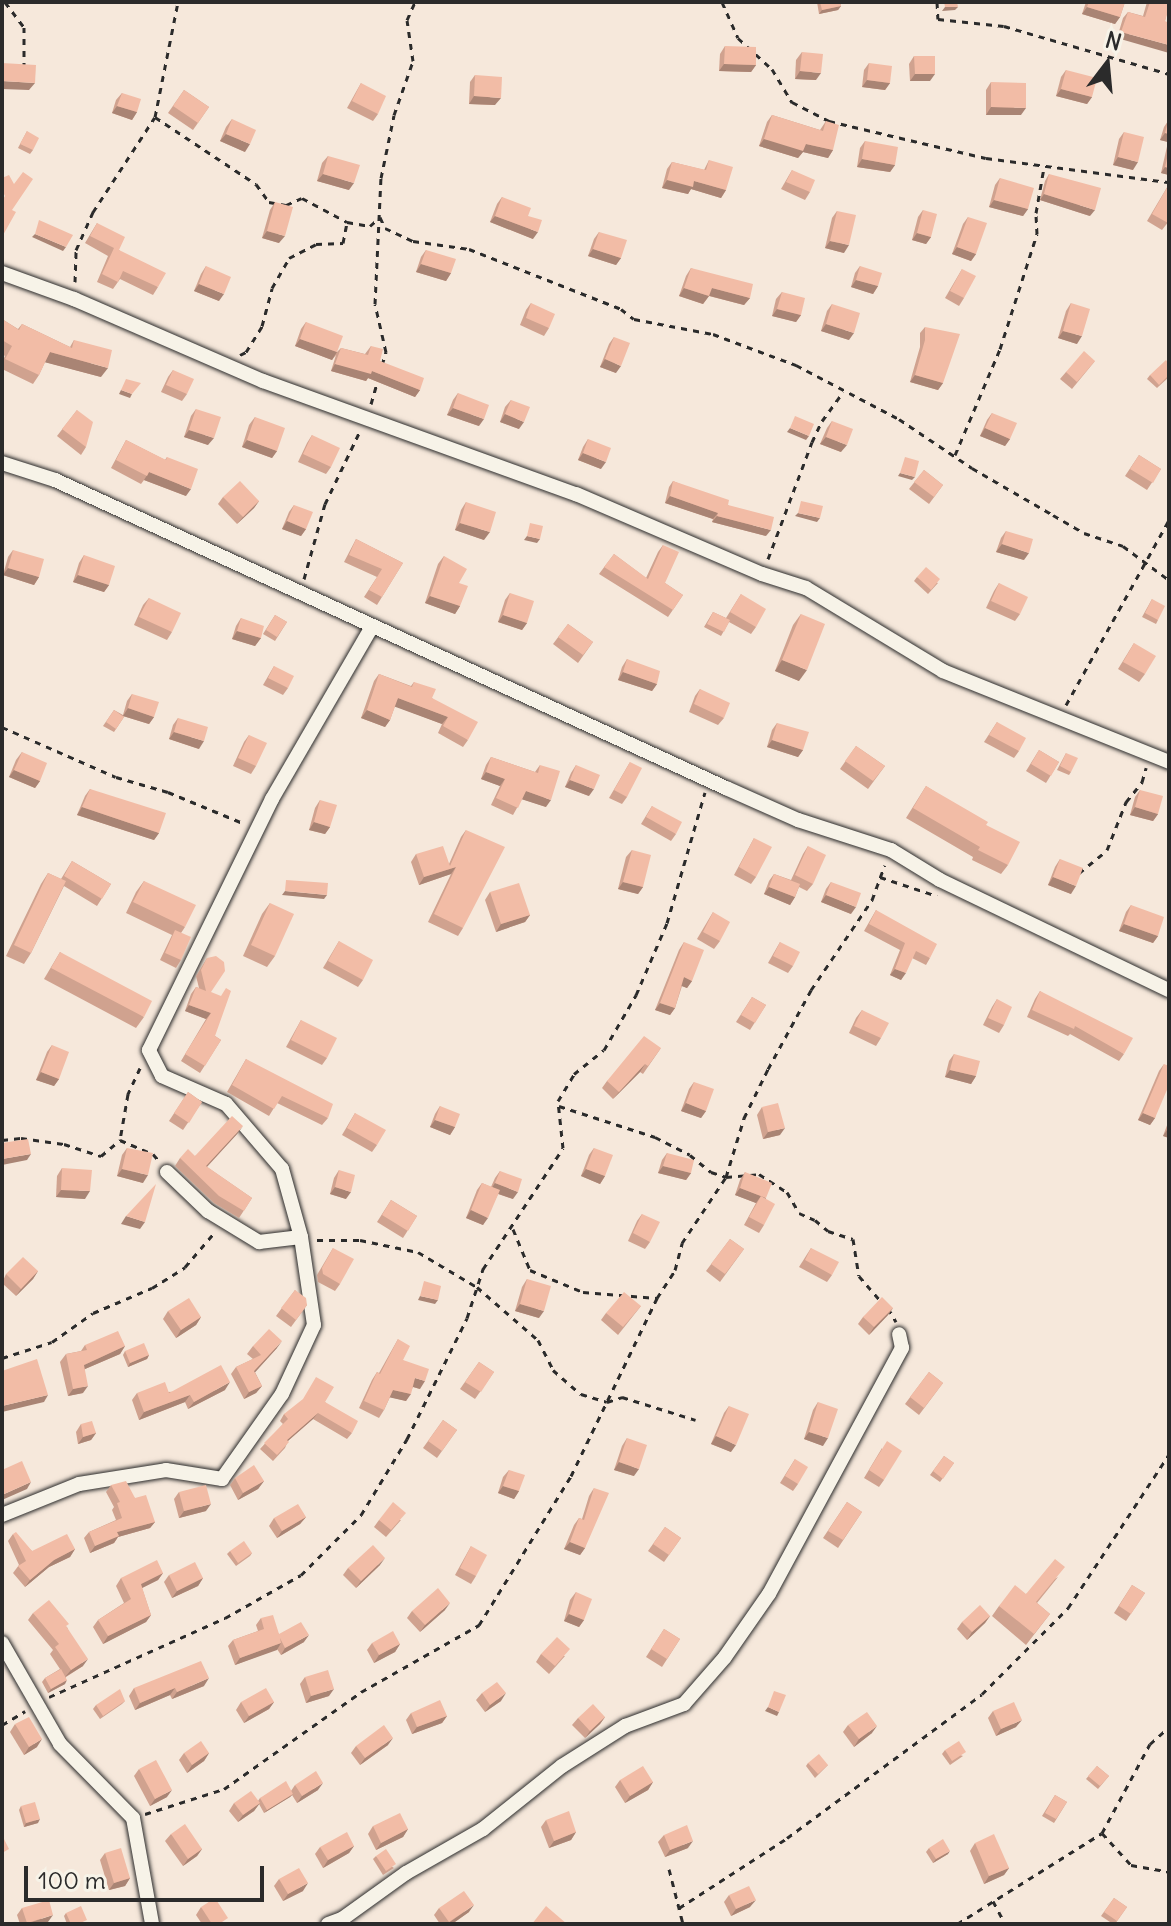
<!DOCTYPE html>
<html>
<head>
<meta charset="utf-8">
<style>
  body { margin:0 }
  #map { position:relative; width:1171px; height:1926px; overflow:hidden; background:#f6e8db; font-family:Delius,sans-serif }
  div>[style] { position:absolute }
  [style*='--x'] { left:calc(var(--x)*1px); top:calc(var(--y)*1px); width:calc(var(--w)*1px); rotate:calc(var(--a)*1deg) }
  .path>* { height:3px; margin-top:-1.5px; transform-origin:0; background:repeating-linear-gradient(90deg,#2b2b2b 0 6px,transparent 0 12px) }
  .roads { filter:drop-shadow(0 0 2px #2b2b2b) drop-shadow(0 0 2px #2b2b2b) }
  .minor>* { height:14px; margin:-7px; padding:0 7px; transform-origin:7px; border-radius:7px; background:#f7f3e8 }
  .wall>* { inset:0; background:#d0a28f }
  .shaded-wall>* { inset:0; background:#a98474 }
  .building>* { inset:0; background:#f2bca6 }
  span { translate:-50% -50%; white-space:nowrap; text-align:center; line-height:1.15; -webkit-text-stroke:7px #f7f3e8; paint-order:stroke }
  .frame { position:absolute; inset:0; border:4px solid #2b2b2b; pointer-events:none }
  .north { position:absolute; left:1067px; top:24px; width:80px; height:80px; -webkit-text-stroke:6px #f7f3e8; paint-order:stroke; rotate:16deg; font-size:22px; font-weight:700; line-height:32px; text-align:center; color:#2b2b2b }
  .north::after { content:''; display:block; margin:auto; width:28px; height:36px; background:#2b2b2b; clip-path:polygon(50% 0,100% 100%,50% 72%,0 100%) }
  .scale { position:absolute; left:24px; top:1866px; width:240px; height:36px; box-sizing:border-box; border:4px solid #2b2b2b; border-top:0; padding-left:10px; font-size:24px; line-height:28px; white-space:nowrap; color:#2b2b2b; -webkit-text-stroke:6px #f7f3e8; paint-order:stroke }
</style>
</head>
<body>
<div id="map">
  <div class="path">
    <div style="--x:5;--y:2;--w:31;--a:53"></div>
    <div style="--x:24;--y:27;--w:40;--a:90"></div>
    <div style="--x:722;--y:2;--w:39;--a:66"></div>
    <div style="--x:738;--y:38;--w:46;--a:42.4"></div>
    <div style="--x:772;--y:69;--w:39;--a:59"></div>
    <div style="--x:792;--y:102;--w:42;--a:27.2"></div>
    <div style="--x:829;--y:121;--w:161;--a:13.3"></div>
    <div style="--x:986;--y:158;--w:185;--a:7.5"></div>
    <div style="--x:937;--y:2;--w:17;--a:87"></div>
    <div style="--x:938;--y:19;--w:66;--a:6.1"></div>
    <div style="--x:1004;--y:26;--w:172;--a:16.2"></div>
    <div style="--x:155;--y:117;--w:121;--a:33.6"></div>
    <div style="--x:256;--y:184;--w:22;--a:54"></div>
    <div style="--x:269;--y:202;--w:17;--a:10"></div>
    <div style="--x:286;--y:205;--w:17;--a:-24"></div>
    <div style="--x:302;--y:198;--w:51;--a:28.1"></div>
    <div style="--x:347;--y:222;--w:23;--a:10"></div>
    <div style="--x:370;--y:226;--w:13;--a:-42"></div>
    <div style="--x:380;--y:217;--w:12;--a:66"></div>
    <div style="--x:385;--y:228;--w:31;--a:25"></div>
    <div style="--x:413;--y:241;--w:57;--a:8.1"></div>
    <div style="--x:469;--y:249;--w:163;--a:21.5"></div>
    <div style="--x:621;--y:309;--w:16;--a:38"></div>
    <div style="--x:634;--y:319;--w:80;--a:10.8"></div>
    <div style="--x:713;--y:334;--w:89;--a:20.5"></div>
    <div style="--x:796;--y:365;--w:116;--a:27.7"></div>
    <div style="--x:899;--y:419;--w:88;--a:33.9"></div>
    <div style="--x:972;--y:468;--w:94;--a:30.1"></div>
    <div style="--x:1053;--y:515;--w:36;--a:30"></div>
    <div style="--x:1084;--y:533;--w:41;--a:18.4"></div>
    <div style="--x:1123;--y:546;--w:57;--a:36.5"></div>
    <div style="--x:75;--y:282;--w:32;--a:-88"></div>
    <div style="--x:76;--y:250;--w:42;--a:-65.9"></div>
    <div style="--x:93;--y:212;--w:113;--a:-56.9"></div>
    <div style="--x:155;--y:117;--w:117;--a:-78.7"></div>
    <div style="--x:240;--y:355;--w:7;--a:-27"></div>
    <div style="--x:246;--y:352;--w:31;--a:-58"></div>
    <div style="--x:262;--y:326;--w:39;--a:-75"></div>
    <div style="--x:272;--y:288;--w:34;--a:-60"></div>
    <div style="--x:289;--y:258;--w:30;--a:-27"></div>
    <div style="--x:316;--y:244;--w:27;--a:-2"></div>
    <div style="--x:343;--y:243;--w:20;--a:-79"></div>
    <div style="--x:382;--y:365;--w:14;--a:-73"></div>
    <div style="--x:386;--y:352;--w:49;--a:-102.9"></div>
    <div style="--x:375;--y:304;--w:126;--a:-87.3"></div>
    <div style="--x:381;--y:178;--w:64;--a:-78.3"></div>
    <div style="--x:394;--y:115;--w:57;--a:-70.6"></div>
    <div style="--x:413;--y:61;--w:41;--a:-98.3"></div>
    <div style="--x:407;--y:20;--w:20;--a:-66"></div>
    <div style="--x:371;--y:404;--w:25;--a:-74"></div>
    <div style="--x:955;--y:455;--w:115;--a:-67"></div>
    <div style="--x:1000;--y:349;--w:121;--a:-72.2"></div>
    <div style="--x:1037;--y:234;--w:21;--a:-93"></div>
    <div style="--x:1036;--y:213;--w:47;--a:-80.1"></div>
    <div style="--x:768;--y:559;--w:125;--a:-69.4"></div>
    <div style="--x:812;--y:442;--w:23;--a:-65"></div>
    <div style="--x:822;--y:421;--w:36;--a:-54"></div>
    <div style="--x:304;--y:579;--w:78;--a:-74.4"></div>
    <div style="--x:325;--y:504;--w:79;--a:-64.4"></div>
    <div style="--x:1066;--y:705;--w:212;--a:-60.9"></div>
    <div style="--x:2;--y:727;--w:124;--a:23.7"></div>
    <div style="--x:116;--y:777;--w:54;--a:16.1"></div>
    <div style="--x:168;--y:792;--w:81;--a:22.5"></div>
    <div style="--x:1079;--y:873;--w:36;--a:-39"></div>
    <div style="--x:1107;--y:850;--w:52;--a:-68.4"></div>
    <div style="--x:1126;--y:802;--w:26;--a:-51"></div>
    <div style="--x:1142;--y:782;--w:15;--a:-74"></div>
    <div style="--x:880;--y:877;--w:60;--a:18.4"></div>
    <div style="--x:140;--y:1068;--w:29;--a:115"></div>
    <div style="--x:128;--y:1094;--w:47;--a:99.9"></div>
    <div style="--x:120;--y:1140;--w:36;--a:23"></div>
    <div style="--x:153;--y:1154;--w:9;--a:49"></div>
    <div style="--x:559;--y:1106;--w:101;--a:17.9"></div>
    <div style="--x:655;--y:1137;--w:39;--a:27"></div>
    <div style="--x:690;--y:1155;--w:27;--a:39"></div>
    <div style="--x:711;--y:1172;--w:16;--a:18"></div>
    <div style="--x:726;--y:1177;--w:33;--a:-5"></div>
    <div style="--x:759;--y:1174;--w:33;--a:33"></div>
    <div style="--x:787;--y:1192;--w:24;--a:60"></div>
    <div style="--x:799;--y:1213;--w:17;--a:24"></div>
    <div style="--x:815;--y:1220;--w:17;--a:40"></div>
    <div style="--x:828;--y:1231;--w:26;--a:18"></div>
    <div style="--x:853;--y:1239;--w:37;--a:81"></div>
    <div style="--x:859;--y:1276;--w:32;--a:49"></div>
    <div style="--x:2;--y:1140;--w:19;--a:-6"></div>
    <div style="--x:21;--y:1138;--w:43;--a:7.9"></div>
    <div style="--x:64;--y:1144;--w:39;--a:18"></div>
    <div style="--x:101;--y:1156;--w:25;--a:-40"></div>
    <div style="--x:513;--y:1229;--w:44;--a:67.5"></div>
    <div style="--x:530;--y:1270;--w:57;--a:22.5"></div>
    <div style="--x:583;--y:1292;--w:74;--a:4.6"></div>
    <div style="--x:317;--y:1240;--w:43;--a:0"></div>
    <div style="--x:360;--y:1240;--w:59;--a:11.7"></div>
    <div style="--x:418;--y:1252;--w:69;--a:30.7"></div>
    <div style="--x:477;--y:1287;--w:81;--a:41"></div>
    <div style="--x:538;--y:1340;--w:34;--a:63"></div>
    <div style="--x:553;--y:1370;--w:37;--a:41"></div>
    <div style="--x:581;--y:1394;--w:27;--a:17"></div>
    <div style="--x:607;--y:1402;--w:16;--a:-18"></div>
    <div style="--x:622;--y:1397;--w:77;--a:17.3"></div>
    <div style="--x:888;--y:1308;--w:16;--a:60"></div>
    <div style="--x:2;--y:1358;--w:52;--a:-17.7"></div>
    <div style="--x:52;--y:1342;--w:50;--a:-35.3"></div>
    <div style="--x:93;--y:1313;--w:64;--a:-23"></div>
    <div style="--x:152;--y:1288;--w:39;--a:-32"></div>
    <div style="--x:185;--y:1267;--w:45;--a:-49.5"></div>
    <div style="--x:49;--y:1697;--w:193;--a:-24.2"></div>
    <div style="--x:225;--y:1618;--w:87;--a:-29.5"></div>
    <div style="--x:301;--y:1575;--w:85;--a:-45"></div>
    <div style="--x:361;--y:1515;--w:89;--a:-58.8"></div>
    <div style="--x:407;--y:1439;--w:135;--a:-63.6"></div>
    <div style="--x:467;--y:1318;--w:52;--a:-71.9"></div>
    <div style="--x:483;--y:1269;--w:145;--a:-56.5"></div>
    <div style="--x:563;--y:1148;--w:47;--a:-96.1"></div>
    <div style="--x:558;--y:1101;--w:31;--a:-59"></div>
    <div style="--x:574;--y:1074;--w:38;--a:-39"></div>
    <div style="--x:604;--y:1050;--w:64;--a:-59.8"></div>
    <div style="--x:636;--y:995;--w:78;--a:-66.7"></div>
    <div style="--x:667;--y:923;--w:136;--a:-73.8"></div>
    <div style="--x:2;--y:1725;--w:27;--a:-31"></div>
    <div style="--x:145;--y:1814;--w:83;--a:-17.6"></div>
    <div style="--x:224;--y:1789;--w:168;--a:-35.3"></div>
    <div style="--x:361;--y:1692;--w:136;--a:-29.6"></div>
    <div style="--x:479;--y:1625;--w:175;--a:-58.3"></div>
    <div style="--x:571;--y:1476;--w:198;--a:-64.2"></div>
    <div style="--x:657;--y:1298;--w:33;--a:-57"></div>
    <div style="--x:675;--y:1270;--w:28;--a:-75"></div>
    <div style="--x:682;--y:1243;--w:79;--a:-56.3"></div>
    <div style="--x:726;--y:1177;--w:62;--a:-73"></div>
    <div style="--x:744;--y:1118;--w:55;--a:-63.9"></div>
    <div style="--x:768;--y:1069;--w:90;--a:-61.4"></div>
    <div style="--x:811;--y:990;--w:109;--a:-55.9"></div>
    <div style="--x:872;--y:900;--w:37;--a:-70"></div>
    <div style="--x:1102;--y:1833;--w:43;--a:47.8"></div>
    <div style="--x:1131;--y:1865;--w:39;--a:10"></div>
    <div style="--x:669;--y:1869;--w:57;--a:75.7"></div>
    <div style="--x:993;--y:1901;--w:26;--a:62"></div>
    <div style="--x:679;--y:1908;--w:129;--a:-32.9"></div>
    <div style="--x:787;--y:1838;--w:242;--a:-36.4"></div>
    <div style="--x:982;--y:1694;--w:122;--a:-45"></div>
    <div style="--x:1068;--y:1608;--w:184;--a:-56.7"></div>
    <div style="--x:957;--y:1924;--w:171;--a:-32.1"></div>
    <div style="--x:1102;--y:1833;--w:101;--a:-61.7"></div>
    <div style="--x:1150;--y:1744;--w:25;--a:-42"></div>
  </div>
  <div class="roads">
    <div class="minor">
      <div style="--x:2;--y:273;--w:77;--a:19.9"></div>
      <div style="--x:74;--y:299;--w:206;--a:23.5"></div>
      <div style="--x:263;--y:381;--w:333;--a:19.9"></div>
      <div style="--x:576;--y:494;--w:202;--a:23.3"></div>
      <div style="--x:762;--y:574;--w:46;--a:17.7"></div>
      <div style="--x:806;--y:588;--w:160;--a:31.2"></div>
      <div style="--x:943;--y:671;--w:244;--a:21.9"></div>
      <div style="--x:2;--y:463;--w:56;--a:17.8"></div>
      <div style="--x:55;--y:480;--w:738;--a:24.66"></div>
      <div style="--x:726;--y:788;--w:79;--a:24"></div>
      <div style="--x:798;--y:820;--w:98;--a:17.9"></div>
      <div style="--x:891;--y:850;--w:57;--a:31.5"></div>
      <div style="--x:940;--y:880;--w:254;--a:25.7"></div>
      <div style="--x:167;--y:1172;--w:57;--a:43.6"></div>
      <div style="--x:208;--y:1211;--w:60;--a:31.3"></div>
      <div style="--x:259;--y:1242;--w:42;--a:-6.8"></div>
      <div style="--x:2;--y:1515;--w:83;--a:-21.9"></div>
      <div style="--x:79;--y:1484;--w:88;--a:-9.1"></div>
      <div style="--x:166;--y:1470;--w:57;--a:9.1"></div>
      <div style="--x:222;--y:1479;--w:104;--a:-54.8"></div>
      <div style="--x:282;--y:1394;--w:76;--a:-65.1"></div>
      <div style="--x:314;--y:1325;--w:89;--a:-98.4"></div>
      <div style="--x:301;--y:1237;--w:71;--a:-105.6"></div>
      <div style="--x:282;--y:1169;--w:86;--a:-130.7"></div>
      <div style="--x:226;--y:1104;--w:70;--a:-156.4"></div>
      <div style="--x:162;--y:1076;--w:29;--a:-117"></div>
      <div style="--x:149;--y:1050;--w:280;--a:-63.9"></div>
      <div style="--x:272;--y:799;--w:198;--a:-59.9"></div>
      <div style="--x:2;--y:1643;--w:116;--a:60.1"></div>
      <div style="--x:60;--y:1744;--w:104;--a:45.4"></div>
      <div style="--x:133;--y:1818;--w:108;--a:79.8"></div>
      <div style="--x:328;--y:1924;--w:15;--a:-20"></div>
      <div style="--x:342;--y:1919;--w:79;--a:-35.7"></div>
      <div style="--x:406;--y:1873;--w:89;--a:-29.7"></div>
      <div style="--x:483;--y:1829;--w:101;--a:-38.6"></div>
      <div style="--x:562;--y:1766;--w:75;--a:-32.4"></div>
      <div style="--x:625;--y:1726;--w:63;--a:-20.4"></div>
      <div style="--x:684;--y:1704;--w:62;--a:-48.9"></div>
      <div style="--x:725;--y:1657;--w:77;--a:-55.1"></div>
      <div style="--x:769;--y:1594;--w:280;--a:-61.6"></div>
      <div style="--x:902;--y:1348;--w:14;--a:-102"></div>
    </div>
  </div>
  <div class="wall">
    <div style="clip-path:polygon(817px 2px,840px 2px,841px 6px,838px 10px,819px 14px)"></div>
    <div style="clip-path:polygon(1086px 2px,1125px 2px,1120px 17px,1115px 24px,1082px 14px)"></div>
    <div style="clip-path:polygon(1147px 2px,1169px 2px,1165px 21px,1117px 38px,1123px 18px,1128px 12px,1143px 16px)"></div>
    <div style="clip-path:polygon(725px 46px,756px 65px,751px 72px,719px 71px,720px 54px)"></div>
    <div style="clip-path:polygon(802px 52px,816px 80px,795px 79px,796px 60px)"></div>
    <div style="clip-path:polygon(914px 56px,930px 81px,910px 81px,909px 64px)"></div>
    <div style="clip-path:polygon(869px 63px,890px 83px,885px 90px,862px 87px,864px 70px)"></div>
    <div style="clip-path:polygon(1066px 70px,1092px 97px,1087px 104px,1056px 96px,1061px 77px)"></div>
    <div style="clip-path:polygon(475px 75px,495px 105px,469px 104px,470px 82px)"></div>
    <div style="clip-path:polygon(991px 82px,1021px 115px,986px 115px,986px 90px)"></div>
    <div style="clip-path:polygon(361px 83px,378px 114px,373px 121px,347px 108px)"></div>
    <div style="clip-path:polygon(184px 90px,209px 107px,193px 130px,168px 113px)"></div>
    <div style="clip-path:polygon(122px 93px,137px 112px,132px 120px,112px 113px,116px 100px)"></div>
    <div style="clip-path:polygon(772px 115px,820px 130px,826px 121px,833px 150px,828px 158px,803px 152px,798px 158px,759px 146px,767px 122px)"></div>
    <div style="clip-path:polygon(232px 119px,245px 152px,220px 141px,226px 127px)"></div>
    <div style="clip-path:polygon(1168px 121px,1169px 121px,1169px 175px,1161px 173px,1168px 142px,1160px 140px,1164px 127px)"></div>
    <div style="clip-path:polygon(27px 131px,33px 150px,30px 154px,18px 148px)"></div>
    <div style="clip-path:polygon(1124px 132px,1133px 170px,1113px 165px,1119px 139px)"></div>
    <div style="clip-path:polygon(865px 141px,895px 165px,890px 172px,857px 167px,860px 148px)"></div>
    <div style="clip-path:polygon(328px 156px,349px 190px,317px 181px,322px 163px)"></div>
    <div style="clip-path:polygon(709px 160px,726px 190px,721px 198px,691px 189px,688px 194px,662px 188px,667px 169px,672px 162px,704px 170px)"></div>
    <div style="clip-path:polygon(792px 170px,810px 192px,805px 200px,781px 189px)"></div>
    <div style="clip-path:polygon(1049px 174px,1090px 216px,1040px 200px,1045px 181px)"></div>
    <div style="clip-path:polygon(1000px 178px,1028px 209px,1023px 216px,989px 207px,995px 185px)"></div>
    <div style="clip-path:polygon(1169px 184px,1169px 221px,1162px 230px,1147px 221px)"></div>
    <div style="clip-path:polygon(502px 197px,528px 216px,533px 239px,490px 222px,497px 204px)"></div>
    <div style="clip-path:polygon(275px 202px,279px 243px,262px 238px,270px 210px)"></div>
    <div style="clip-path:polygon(923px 210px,931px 237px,926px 244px,912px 240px,918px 217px)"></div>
    <div style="clip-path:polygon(837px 211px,844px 253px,825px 248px,832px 218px)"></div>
    <div style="clip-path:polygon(968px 217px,976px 254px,971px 261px,952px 254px,963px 224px)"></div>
    <div style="clip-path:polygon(97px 223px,119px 250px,158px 287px,153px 295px,120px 279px,113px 289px,97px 282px,108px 256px,85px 243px)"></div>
    <div style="clip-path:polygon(599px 232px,621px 258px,616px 265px,588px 256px,594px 239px)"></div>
    <div style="clip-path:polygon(426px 250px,451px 273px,446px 281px,416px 272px,421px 257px)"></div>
    <div style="clip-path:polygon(206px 266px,219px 301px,194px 291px,201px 274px)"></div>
    <div style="clip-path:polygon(860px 266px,878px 286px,873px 294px,851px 287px,855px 273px)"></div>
    <div style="clip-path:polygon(691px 268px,750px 298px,744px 305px,709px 296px,703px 304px,679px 296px,686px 276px)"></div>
    <div style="clip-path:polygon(962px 269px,964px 298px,959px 306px,945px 298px)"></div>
    <div style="clip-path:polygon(782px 292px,801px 315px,796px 322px,772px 316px,776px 299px)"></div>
    <div style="clip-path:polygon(531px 303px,549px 328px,544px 336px,520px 325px,526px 310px)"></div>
    <div style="clip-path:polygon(1071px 303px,1077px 344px,1058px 338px,1066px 311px)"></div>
    <div style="clip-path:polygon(832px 304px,849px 340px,821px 331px,827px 311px)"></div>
    <div style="clip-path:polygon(2px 319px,18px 329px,22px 324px,70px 347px,74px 340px,101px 377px,45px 362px,39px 375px,33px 384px,2px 369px,2px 362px,5px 356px,2px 354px)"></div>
    <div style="clip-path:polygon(306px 322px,337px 352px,341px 348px,365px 354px,371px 346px,380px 361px,420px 390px,415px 397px,368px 378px,366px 381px,331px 371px,336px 355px,332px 360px,295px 346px,301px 329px)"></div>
    <div style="clip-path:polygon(925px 327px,943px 383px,938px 390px,910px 382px,920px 347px,920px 333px)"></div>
    <div style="clip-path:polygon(614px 337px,616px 373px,600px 367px,609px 344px)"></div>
    <div style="clip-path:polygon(1095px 361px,1072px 389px,1060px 379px,1066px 372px)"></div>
    <div style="clip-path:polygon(173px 370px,187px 394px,182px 401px,161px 392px,168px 377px)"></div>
    <div style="clip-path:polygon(1150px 375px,1169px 377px,1157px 388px,1147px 379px)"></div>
    <div style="clip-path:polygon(458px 393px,479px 426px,447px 415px,453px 400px)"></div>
    <div style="clip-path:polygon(511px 400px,519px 429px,500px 422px,505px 407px)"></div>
    <div style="clip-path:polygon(196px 409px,208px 445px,184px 437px,191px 416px)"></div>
    <div style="clip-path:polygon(77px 410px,86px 447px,81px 455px,57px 436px)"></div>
    <div style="clip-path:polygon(992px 413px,1010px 439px,1005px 446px,980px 436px,987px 420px)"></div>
    <div style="clip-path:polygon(255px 417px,277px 451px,272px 458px,242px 447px,249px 425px)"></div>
    <div style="clip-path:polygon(832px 421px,841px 452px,820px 444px,827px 428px)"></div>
    <div style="clip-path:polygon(312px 435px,331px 467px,326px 474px,298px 462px,307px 443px)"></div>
    <div style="clip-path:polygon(588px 439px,601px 469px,578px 460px,583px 447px)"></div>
    <div style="clip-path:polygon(126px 440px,165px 460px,167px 457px,186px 496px,144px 480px,141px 484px,111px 468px)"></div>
    <div style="clip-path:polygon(1139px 455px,1161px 469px,1147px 490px,1125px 476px)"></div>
    <div style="clip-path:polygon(924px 470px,943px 485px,929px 504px,909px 489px)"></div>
    <div style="clip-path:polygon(673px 481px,728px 505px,766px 536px,712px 522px,713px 519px,665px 503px,669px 487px)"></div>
    <div style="clip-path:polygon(223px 497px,259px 501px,254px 508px,237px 524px,218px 504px)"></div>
    <div style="clip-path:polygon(466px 502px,484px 540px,455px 530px,461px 510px)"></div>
    <div style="clip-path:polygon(294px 505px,306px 529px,301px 536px,282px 529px,289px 512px)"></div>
    <div style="clip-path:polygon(1006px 531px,1024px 560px,996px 552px,1001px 538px)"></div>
    <div style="clip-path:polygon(356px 539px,403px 563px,377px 605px,364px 597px,377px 577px,344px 562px)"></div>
    <div style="clip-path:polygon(663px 545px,665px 583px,683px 595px,668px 617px,599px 574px,614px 554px,646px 578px,658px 552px)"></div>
    <div style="clip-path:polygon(13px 550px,39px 577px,34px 585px,3px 575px,8px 557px)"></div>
    <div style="clip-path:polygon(84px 555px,109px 585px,104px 592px,73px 582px,79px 563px)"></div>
    <div style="clip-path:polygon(444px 556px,459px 583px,460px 606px,455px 614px,425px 603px,438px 564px)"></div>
    <div style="clip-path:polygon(917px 577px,938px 583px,928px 594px,914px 581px)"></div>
    <div style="clip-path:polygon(999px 583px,1020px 614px,1015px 621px,986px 608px,994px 591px)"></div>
    <div style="clip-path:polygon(510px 593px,527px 623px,522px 630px,498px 622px,505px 600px)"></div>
    <div style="clip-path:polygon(741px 594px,756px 627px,751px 634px,729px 622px,721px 636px,704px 627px,713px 612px,726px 618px)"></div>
    <div style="clip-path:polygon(149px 598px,172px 632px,167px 640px,134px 625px,143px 605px)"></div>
    <div style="clip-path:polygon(1152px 599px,1158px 620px,1156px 624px,1142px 617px)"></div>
    <div style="clip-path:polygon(801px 614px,799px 681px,775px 671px,793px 625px)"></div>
    <div style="clip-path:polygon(275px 615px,287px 622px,275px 641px,263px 634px)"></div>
    <div style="clip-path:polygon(241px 618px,261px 638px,255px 646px,232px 639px,236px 626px)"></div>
    <div style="clip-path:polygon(568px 624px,593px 642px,578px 663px,553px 644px)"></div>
    <div style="clip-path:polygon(1134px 643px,1145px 674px,1139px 682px,1118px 669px)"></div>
    <div style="clip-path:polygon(627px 659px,657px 684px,652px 691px,618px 680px,622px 667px)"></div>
    <div style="clip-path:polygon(274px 666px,288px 688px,283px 695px,263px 685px)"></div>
    <div style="clip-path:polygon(379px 674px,411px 686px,414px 682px,432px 698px,468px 740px,463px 747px,438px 733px,442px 724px,395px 706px,390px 720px,385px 727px,361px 718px,374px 681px)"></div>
    <div style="clip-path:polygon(700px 689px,724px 718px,718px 725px,689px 712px,695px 696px)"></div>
    <div style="clip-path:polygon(132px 694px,154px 717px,149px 724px,123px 716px,124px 717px,114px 732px,103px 726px,114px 710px,123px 715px,127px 701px)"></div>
    <div style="clip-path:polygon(178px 718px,199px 749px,169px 739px,173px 725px)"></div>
    <div style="clip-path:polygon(997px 722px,1019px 751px,1014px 758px,984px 742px)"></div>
    <div style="clip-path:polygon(777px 723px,803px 750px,798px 757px,767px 747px,772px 730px)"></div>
    <div style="clip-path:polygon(249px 735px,256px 766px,251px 774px,233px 766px,244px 742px)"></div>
    <div style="clip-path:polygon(856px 746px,885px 766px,868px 789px,840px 769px)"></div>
    <div style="clip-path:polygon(1039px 750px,1059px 762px,1046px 783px,1026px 771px)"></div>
    <div style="clip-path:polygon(22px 752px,40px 781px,35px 788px,9px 777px,16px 760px)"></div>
    <div style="clip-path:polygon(1066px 753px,1071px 772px,1069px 775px,1057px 770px)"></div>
    <div style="clip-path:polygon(491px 757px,535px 772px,540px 765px,546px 807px,522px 799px,513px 815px,491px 805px,500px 786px,481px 779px,486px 765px)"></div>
    <div style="clip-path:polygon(630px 762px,627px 797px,622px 804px,609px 798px)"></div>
    <div style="clip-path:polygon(576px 765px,589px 796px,565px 787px,571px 773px)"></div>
    <div style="clip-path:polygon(926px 786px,986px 825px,1008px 865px,1001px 874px,972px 860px,973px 857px,906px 818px)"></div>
    <div style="clip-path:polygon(90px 789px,159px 833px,154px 840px,77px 815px,85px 796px)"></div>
    <div style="clip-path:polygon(1140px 790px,1158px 814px,1153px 821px,1130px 815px,1135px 797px)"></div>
    <div style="clip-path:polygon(320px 800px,330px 827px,325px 834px,309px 830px,315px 808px)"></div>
    <div style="clip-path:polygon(652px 806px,676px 834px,671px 841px,641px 824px)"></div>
    <div style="clip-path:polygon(466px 830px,463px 928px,458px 936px,428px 922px,451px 874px,419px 885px,411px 862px,416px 854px,449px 864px,461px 837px)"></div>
    <div style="clip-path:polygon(754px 838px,756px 877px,751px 884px,734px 875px)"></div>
    <div style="clip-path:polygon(808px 846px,813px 884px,807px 891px,799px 887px,795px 897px,790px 905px,764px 894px,769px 881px,774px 874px,791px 880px,803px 854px)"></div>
    <div style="clip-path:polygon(632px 850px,643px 887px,638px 894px,618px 889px,626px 857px)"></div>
    <div style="clip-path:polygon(1060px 859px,1071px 894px,1048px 885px,1055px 867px)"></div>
    <div style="clip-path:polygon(72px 861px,111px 884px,97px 906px,64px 886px,31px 953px,24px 964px,6px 956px,41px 884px,48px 873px,61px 879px)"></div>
    <div style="clip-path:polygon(144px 881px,185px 927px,181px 933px,181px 960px,176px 968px,160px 960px,172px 935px,126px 913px,136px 892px)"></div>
    <div style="clip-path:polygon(831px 882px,851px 914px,821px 902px,826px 889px)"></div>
    <div style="clip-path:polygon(490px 892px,530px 915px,525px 922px,496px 932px,485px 900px)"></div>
    <div style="clip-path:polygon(270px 903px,275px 956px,267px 967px,243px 956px,262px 914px)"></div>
    <div style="clip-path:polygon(1131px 905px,1158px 936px,1153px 943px,1119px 931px,1126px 912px)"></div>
    <div style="clip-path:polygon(876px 910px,930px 958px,926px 965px,912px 958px,901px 980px,890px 975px,900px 950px,864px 931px)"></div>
    <div style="clip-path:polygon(713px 912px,720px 941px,714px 949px,697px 939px)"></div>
    <div style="clip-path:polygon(339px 941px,363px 980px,358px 987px,323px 968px)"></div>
    <div style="clip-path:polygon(684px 942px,692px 981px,687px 988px,682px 986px,675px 1008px,670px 1015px,655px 1010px,679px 950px)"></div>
    <div style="clip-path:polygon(780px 942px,793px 966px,788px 973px,768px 963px)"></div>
    <div style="clip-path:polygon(60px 952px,144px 1017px,136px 1028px,44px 979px)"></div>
    <div style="clip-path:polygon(207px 958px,215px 1036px,221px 1040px,200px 1073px,181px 1061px,206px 1019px,185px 1011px,191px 994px,196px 987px,199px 988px,196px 976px)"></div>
    <div style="clip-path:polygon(1040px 991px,1124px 1054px,1119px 1061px,1070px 1034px,1068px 1036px,1027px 1017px,1035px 999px)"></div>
    <div style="clip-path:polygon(752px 997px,766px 1005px,750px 1030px,736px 1022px)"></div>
    <div style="clip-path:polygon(997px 999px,1004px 1025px,999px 1033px,983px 1025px,992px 1007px)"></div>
    <div style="clip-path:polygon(862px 1010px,881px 1038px,876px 1046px,849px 1033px,856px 1018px)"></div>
    <div style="clip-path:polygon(301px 1020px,327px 1058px,322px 1065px,286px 1047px)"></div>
    <div style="clip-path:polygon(52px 1045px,59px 1079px,54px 1086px,36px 1080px,47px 1052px)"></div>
    <div style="clip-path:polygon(661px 1048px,643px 1074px,640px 1072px,613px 1099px,602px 1088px,607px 1081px)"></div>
    <div style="clip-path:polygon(954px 1054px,976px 1076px,971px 1084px,945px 1077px,949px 1061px)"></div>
    <div style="clip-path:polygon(246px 1059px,328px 1118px,322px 1125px,277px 1103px,269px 1116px,227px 1092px)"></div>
    <div style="clip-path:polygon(1164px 1064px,1155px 1118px,1150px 1125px,1138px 1120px,1159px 1071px)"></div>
    <div style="clip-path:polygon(694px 1082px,706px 1111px,701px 1118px,681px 1111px,689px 1089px)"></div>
    <div style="clip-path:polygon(188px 1092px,202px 1102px,183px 1130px,169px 1121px)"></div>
    <div style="clip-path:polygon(440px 1106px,455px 1127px,450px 1135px,430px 1127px,435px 1114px)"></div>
    <div style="clip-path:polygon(762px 1107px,780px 1135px,763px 1139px,757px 1115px)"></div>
    <div style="clip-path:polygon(355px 1113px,377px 1145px,372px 1152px,342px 1135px)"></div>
    <div style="clip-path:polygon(1169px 1120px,1169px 1138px,1163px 1136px)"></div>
    <div style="clip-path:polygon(238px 1133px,207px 1167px,252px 1198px,239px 1218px,214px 1203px,175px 1166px,180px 1158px,195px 1156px)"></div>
    <div style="clip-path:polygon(127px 1148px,143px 1183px,117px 1176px,122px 1155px)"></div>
    <div style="clip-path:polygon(594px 1148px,605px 1176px,600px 1184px,581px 1176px,589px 1155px)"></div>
    <div style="clip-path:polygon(667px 1153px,691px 1173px,686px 1180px,658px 1173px,662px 1160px)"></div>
    <div style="clip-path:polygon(62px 1168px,85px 1199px,56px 1197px,57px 1176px)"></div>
    <div style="clip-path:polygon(339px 1170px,346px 1199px,330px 1194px,334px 1178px)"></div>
    <div style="clip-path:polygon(500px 1171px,513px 1199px,498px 1194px,483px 1225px,466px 1218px,477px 1190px,482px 1183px,491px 1187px,495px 1178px)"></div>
    <div style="clip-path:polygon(745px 1172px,766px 1199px,764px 1225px,759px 1233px,744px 1225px,756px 1203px,735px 1195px,740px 1180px)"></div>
    <div style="clip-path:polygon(391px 1200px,417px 1216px,403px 1238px,377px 1222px)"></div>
    <div style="clip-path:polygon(642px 1214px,650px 1242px,645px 1249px,628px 1241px,637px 1221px)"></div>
    <div style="clip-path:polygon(730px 1239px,744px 1249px,720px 1282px,706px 1271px)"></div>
    <div style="clip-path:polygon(333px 1248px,340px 1284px,335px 1291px,318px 1282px,317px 1275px)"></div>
    <div style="clip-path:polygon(811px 1248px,832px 1275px,827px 1282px,799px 1267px)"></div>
    <div style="clip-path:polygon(38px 1271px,33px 1279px,16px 1296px,2px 1283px,6px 1274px)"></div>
    <div style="clip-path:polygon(527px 1279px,539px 1318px,515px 1311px,522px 1287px)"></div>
    <div style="clip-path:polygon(295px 1290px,307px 1305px,291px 1327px,276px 1316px)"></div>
    <div style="clip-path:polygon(641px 1306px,618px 1335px,601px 1320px,606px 1313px)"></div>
    <div style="clip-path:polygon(893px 1308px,888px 1315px,869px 1335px,858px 1324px,863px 1317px)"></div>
    <div style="clip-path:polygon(168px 1311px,201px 1317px,196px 1325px,176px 1338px,163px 1319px)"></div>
    <div style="clip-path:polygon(398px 1339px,403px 1360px,420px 1389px,413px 1387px,406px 1401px,390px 1397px,384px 1410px,379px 1418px,359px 1408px,372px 1380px,377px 1372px,379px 1373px)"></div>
    <div style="clip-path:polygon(85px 1345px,125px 1346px,120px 1354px,85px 1369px,83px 1393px,68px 1396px,60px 1362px,66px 1354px,81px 1351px)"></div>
    <div style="clip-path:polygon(253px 1346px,277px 1348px,255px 1372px,262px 1386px,256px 1393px,244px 1399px,231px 1374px,236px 1367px,253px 1359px,247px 1354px)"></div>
    <div style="clip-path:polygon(125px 1351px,149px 1355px,147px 1359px,128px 1367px,123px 1355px)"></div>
    <div style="clip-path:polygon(479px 1362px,494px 1372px,475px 1399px,460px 1389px)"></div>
    <div style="clip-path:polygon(929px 1372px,943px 1383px,919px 1415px,905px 1404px)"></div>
    <div style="clip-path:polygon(225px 1390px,188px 1409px,185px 1402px,139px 1420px,132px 1400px,137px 1393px)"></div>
    <div style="clip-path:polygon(325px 1402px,352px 1433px,347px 1439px,313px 1419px,288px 1441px,285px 1448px,273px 1461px,260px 1449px,283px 1424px,280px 1421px,284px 1414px)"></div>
    <div style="clip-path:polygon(818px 1402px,823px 1446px,804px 1439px,813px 1410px)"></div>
    <div style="clip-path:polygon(729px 1406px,731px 1452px,711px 1444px,724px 1413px)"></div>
    <div style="clip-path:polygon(443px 1420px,457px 1430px,437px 1458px,423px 1448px)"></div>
    <div style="clip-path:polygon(81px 1424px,96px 1433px,91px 1440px,78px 1444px,76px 1432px)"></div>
    <div style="clip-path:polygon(627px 1438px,634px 1476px,614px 1470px,622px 1446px)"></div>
    <div style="clip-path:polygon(882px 1448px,884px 1480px,879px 1487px,864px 1478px)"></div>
    <div style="clip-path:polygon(944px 1456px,954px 1463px,940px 1482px,930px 1475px)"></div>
    <div style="clip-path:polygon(795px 1459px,798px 1484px,793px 1491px,780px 1483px)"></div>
    <div style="clip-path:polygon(509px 1470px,519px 1491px,514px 1499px,498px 1493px,503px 1477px)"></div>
    <div style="clip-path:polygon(235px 1478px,264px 1481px,258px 1489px,238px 1500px,230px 1485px)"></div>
    <div style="clip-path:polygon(111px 1485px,135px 1498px,155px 1522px,150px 1528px,118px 1537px,114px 1543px,90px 1553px,84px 1538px,89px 1532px,116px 1520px,112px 1510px,114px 1507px,106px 1492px)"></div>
    <div style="clip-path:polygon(594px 1488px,585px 1548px,580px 1555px,564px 1549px,574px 1525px,579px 1518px,582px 1519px,589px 1496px)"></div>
    <div style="clip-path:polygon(179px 1492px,206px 1511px,179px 1518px,174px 1499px)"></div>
    <div style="clip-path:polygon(847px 1502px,862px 1512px,838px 1548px,823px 1538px)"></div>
    <div style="clip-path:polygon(306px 1517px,300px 1524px,277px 1538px,269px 1526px,274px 1518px)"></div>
    <div style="clip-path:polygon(379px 1520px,401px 1520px,386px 1537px,374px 1527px)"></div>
    <div style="clip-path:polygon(665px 1527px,681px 1538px,664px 1562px,648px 1551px)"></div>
    <div style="clip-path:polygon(13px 1534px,32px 1551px,75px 1549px,70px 1557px,49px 1567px,25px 1587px,13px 1573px,19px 1565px,8px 1541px)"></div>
    <div style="clip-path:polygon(471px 1546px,476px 1576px,471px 1584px,455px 1575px)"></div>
    <div style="clip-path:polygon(230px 1551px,252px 1553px,250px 1556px,236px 1566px,227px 1554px)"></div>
    <div style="clip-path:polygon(380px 1565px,356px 1588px,343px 1575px,348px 1568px)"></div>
    <div style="clip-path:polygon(163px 1573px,158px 1580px,142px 1588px,151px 1615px,146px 1622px,103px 1644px,93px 1627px,98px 1620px,124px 1603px,116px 1586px,121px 1578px)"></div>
    <div style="clip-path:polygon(169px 1575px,203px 1578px,198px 1586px,172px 1598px,164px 1582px)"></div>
    <div style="clip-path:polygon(1058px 1577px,1037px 1603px,1050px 1614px,1026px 1645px,992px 1616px,999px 1606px,1026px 1594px)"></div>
    <div style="clip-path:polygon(1132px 1585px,1145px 1593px,1126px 1621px,1114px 1613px)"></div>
    <div style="clip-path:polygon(576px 1592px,584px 1620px,579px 1627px,564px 1621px,570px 1600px)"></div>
    <div style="clip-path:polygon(445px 1610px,420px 1632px,407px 1618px,412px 1611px)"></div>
    <div style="clip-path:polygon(33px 1613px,67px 1627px,83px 1666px,66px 1677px,65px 1684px,48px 1693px,42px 1682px,45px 1678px,60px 1669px,50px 1654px,53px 1650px,28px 1620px)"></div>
    <div style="clip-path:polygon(990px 1616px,985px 1623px,967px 1640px,957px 1629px,962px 1622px)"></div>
    <div style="clip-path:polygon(261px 1618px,279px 1634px,304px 1642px,281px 1655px,277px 1649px,235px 1665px,228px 1646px,233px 1640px,258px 1631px,256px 1625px)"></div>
    <div style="clip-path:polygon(664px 1629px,680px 1639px,662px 1667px,646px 1657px)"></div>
    <div style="clip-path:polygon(372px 1643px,400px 1644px,395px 1652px,374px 1663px,367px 1650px)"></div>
    <div style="clip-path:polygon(541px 1654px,565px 1656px,549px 1674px,536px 1662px)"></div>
    <div style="clip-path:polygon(305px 1677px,329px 1696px,306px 1703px,300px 1684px)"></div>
    <div style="clip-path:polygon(204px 1686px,172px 1699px,170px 1695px,135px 1710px,129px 1696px,134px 1688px)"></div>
    <div style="clip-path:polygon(482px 1693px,501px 1701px,485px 1712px,476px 1700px)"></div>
    <div style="clip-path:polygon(125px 1701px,122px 1704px,100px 1719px,93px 1709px,96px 1705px)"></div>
    <div style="clip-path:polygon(241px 1702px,274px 1702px,269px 1709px,244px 1723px,236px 1710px)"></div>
    <div style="clip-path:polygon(993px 1711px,1016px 1727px,996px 1736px,988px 1718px)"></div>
    <div style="clip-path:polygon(411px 1713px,447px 1716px,442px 1723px,412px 1734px,406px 1720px)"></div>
    <div style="clip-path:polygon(605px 1717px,600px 1724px,585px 1738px,572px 1725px,578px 1718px)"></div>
    <div style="clip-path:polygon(15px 1724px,37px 1747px,24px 1755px,10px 1732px)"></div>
    <div style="clip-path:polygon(848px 1725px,872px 1733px,854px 1747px,843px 1732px)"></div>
    <div style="clip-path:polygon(388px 1745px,360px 1765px,351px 1753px,356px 1746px)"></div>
    <div style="clip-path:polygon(945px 1750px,963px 1756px,950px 1765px,942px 1754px)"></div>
    <div style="clip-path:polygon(184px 1753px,209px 1753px,204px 1761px,187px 1773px,179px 1760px)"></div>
    <div style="clip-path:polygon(808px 1763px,828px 1765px,815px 1778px,806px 1766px)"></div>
    <div style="clip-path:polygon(1097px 1766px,1109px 1776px,1098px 1789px,1086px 1779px)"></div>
    <div style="clip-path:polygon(139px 1769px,167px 1797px,150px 1806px,134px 1776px)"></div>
    <div style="clip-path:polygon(620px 1780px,653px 1782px,648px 1790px,625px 1803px,615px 1787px)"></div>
    <div style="clip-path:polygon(295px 1785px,318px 1790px,297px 1803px,292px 1795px,290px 1797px,264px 1813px,259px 1804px,254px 1811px,238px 1822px,229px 1811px,234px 1803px,258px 1801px,260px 1798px,291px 1791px)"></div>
    <div style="clip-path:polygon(1055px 1795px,1067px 1802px,1054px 1823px,1042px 1816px)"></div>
    <div style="clip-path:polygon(21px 1806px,38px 1823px,24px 1827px,19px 1810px)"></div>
    <div style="clip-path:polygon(546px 1820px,576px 1832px,571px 1840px,549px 1848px,541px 1827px)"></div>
    <div style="clip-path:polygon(373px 1826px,408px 1829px,403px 1837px,376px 1850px,368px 1834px)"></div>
    <div style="clip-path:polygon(171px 1834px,202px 1849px,197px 1856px,183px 1866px,165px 1841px)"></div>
    <div style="clip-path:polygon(664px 1835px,688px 1848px,665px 1857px,658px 1842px)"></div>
    <div style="clip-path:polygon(975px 1843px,1009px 1868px,1004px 1875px,984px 1884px,970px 1851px)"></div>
    <div style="clip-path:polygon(354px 1846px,349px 1853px,323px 1868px,315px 1854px,320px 1847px)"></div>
    <div style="clip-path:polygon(929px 1848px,948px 1854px,933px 1863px,926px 1852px)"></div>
    <div style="clip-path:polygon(105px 1853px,130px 1878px,125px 1886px,109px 1890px,100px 1860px)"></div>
    <div style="clip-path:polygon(376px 1856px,394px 1868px,383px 1875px,373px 1859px)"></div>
    <div style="clip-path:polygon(279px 1879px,303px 1891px,283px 1901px,274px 1886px)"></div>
    <div style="clip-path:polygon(729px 1895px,750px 1907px,731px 1916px,724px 1902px)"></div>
    <div style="clip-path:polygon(1114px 1898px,1127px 1907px,1115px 1924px,1113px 1924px,1101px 1916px)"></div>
    <div style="clip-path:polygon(201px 1907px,224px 1924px,202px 1924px,196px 1915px)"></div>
    <div style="clip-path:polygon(22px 1908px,48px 1922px,43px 1924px,20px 1924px,17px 1915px)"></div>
    <div style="clip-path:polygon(439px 1908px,469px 1912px,452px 1924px,440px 1924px,434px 1915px)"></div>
    <div style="clip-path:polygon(66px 1913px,84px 1924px,67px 1924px,64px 1916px)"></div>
  </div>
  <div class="shaded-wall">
    <div style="clip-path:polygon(841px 6px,838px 10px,819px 14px,822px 10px)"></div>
    <div style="clip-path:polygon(945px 7px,958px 7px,955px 10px,942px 11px)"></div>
    <div style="clip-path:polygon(1087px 7px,1120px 17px,1115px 24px,1082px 14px)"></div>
    <div style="clip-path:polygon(1121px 32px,1169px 45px,1169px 53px,1117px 38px)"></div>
    <div style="clip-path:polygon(724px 64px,756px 65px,751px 72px,719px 71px)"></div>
    <div style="clip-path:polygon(800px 71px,821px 73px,816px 80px,795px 79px)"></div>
    <div style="clip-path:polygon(915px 74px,935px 74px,930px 81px,910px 81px)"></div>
    <div style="clip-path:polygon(867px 80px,890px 83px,885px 90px,862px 87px)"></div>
    <div style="clip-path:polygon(2px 81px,35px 83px,29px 90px,2px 89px)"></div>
    <div style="clip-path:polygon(1061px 89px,1092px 97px,1087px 104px,1056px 96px)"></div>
    <div style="clip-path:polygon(474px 96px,501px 98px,495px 105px,469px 104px)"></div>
    <div style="clip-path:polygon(117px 106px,137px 112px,132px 120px,112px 113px)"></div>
    <div style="clip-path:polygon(991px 107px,1026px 108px,1021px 115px,986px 115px)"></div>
    <div style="clip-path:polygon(1165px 133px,1169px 134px,1168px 142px,1160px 140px)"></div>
    <div style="clip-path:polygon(226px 134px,250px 144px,245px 152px,220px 141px)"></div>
    <div style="clip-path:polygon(764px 139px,806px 144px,833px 150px,828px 158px,803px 152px,798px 158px,759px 146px)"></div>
    <div style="clip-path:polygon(1118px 157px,1138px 162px,1133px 170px,1113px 165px)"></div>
    <div style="clip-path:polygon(862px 159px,895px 165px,890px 172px,857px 167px)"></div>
    <div style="clip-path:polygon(1165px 167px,1169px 168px,1169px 175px,1161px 173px)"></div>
    <div style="clip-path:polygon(323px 174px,354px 183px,349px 190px,317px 181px)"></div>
    <div style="clip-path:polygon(667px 180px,694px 181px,726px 190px,721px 198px,691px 189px,688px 194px,662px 188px)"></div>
    <div style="clip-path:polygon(1044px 194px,1095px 210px,1090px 216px,1040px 200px)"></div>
    <div style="clip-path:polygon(994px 200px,1028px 209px,1023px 216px,989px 207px)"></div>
    <div style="clip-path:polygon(495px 216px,538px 232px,533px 239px,490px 222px)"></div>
    <div style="clip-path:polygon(267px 231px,285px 236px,279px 243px,262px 238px)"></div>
    <div style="clip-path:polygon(917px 233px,931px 237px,926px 244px,912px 240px)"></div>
    <div style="clip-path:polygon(35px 234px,66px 247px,63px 251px,32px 237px)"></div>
    <div style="clip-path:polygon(830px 241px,849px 245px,844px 253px,825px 248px)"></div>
    <div style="clip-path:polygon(957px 247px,976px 254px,971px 261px,952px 254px)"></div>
    <div style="clip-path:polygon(593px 249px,621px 258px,616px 265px,588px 256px)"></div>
    <div style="clip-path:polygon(421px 264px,451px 273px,446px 281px,416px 272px)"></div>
    <div style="clip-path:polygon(856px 280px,878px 286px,873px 294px,851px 287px)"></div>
    <div style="clip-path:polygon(199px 284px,224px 294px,219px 301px,194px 291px)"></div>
    <div style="clip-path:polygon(684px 288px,709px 296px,703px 304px,679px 296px)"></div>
    <div style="clip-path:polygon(712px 288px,750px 298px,744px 305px,706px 295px)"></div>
    <div style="clip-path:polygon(777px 309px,801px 315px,796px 322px,772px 316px)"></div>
    <div style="clip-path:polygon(826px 324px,854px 333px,849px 340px,821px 331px)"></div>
    <div style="clip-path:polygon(1063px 331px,1082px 336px,1077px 344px,1058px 338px)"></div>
    <div style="clip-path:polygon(300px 339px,337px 352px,332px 360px,295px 346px)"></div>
    <div style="clip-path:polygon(50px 352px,108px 368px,101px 377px,44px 362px)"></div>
    <div style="clip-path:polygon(605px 359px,621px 366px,616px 373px,600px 367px)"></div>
    <div style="clip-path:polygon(335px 364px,372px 371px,420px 390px,415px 397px,368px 378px,366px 381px,331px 371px)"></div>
    <div style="clip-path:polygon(915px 375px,943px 383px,938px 390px,910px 382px)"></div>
    <div style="clip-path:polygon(121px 390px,132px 394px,130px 398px,119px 394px)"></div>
    <div style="clip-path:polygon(453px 408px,484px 419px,479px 426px,447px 415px)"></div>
    <div style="clip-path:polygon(505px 414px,524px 422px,519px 429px,500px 422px)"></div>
    <div style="clip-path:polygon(790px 428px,809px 436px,806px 440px,787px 432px)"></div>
    <div style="clip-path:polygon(985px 428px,1010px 439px,1005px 446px,980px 436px)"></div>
    <div style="clip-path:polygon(189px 430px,214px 438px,208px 445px,184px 437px)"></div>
    <div style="clip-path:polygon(826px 437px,847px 445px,841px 452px,820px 444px)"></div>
    <div style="clip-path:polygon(247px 440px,277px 451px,272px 458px,242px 447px)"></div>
    <div style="clip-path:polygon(583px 453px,606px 462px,601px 469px,578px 460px)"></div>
    <div style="clip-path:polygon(149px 472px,191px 489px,186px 496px,144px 480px)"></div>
    <div style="clip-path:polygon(900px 473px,915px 477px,912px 480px,898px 476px)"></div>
    <div style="clip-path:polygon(670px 496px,718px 513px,713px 519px,665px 503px)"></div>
    <div style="clip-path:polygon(259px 501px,254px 508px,237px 524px,243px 517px)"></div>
    <div style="clip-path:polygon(798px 513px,820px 518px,817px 522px,795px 516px)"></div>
    <div style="clip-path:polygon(717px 516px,771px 530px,766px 536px,712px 522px)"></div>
    <div style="clip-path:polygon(287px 521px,306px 529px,301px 536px,282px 529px)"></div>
    <div style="clip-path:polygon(460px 523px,490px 532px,484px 540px,455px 530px)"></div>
    <div style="clip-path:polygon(527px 536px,540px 539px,537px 543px,524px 540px)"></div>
    <div style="clip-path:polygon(1002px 544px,1029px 553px,1024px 560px,996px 552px)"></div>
    <div style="clip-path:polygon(8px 568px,39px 577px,34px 585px,3px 575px)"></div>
    <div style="clip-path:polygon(78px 575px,109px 585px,104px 592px,73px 582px)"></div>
    <div style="clip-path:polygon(430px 596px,460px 606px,455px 614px,425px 603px)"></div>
    <div style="clip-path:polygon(503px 615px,527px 623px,522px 630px,498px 622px)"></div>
    <div style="clip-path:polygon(237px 631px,261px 638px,255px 646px,232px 639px)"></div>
    <div style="clip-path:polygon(782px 660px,807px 670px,799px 681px,775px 671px)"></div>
    <div style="clip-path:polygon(623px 672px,657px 684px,652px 691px,618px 680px)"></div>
    <div style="clip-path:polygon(398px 698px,448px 717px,442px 724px,393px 706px)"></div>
    <div style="clip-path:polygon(128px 708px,154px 717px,149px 724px,123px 716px)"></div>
    <div style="clip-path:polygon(367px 710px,390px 720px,385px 727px,361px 718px)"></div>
    <div style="clip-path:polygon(174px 732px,204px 741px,199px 749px,169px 739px)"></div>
    <div style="clip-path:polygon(772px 740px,803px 750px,798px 757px,767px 747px)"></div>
    <div style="clip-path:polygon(14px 770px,40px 781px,35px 788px,9px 777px)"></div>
    <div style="clip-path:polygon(486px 772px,505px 779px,500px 786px,481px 779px)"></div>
    <div style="clip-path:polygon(570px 780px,594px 789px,589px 796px,565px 787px)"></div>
    <div style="clip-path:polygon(526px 791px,551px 800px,546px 807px,521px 799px)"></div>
    <div style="clip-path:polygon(82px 807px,159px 833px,154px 840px,77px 815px)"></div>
    <div style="clip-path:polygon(1135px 807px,1158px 814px,1153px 821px,1130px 815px)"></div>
    <div style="clip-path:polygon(314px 822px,330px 827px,325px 834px,309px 830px)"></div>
    <div style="clip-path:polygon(456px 867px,451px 874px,419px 885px,424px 877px)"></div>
    <div style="clip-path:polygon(1053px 877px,1076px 886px,1071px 894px,1048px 885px)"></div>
    <div style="clip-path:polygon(623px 882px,643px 887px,638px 894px,618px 889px)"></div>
    <div style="clip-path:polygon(769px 887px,795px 897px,790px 905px,764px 894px)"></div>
    <div style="clip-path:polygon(285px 891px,327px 895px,324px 899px,282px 895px)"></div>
    <div style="clip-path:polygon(826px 895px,856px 907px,851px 914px,821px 902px)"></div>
    <div style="clip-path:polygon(530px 915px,525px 922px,496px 932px,501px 924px)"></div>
    <div style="clip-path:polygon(1124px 924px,1158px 936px,1153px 943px,1119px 931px)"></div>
    <div style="clip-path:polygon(895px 969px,906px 973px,901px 980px,890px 975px)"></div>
    <div style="clip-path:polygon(684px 977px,692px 981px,687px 988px,679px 985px)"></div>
    <div style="clip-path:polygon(660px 1003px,675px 1008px,670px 1015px,655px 1010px)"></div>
    <div style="clip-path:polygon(189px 1005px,211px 1013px,206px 1019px,185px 1011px)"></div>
    <div style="clip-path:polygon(645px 1064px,640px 1072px,613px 1099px,619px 1092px)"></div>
    <div style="clip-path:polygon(950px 1070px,976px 1076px,971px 1084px,945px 1077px)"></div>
    <div style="clip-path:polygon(41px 1072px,59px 1079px,54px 1086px,36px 1080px)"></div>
    <div style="clip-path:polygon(686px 1103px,706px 1111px,701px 1118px,681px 1111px)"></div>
    <div style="clip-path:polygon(1143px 1113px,1155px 1118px,1150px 1125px,1138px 1120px)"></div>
    <div style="clip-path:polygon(435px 1120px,455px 1127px,450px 1135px,430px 1127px)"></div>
    <div style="clip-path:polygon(243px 1126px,238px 1133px,201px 1173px,206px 1166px)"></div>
    <div style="clip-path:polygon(1169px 1127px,1169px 1138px,1163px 1136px)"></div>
    <div style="clip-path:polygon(785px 1128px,780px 1135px,763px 1139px,768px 1132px)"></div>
    <div style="clip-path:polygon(31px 1154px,27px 1160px,2px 1165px,2px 1159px)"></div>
    <div style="clip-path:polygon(663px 1166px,691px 1173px,686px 1180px,658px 1173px)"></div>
    <div style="clip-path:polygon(122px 1169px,148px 1175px,143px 1183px,117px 1176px)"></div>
    <div style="clip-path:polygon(586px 1169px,605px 1176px,600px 1184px,581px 1176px)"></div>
    <div style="clip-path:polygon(495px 1183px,518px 1192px,513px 1199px,490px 1191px)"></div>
    <div style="clip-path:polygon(335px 1187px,351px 1192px,346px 1199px,330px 1194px)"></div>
    <div style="clip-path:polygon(740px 1188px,766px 1198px,761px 1205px,761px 1196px,756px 1203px,735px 1195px)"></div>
    <div style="clip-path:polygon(61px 1190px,90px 1191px,85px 1199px,56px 1197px)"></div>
    <div style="clip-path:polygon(471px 1210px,488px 1218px,483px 1225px,466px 1218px)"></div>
    <div style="clip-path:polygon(126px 1216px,145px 1222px,140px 1229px,121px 1224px)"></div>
    <div style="clip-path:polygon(38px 1271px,33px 1279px,16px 1296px,21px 1289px)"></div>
    <div style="clip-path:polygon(420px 1296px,438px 1300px,435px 1304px,418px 1300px)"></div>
    <div style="clip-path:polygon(520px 1304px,544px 1311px,539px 1318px,515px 1311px)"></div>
    <div style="clip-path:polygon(893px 1308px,888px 1315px,869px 1335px,874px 1327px)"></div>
    <div style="clip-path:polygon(201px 1317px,196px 1325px,176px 1338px,181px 1330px)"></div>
    <div style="clip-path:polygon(282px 1341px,277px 1348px,249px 1379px,254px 1371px)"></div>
    <div style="clip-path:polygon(125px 1346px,120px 1354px,78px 1372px,84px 1365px)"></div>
    <div style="clip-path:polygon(149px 1355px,147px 1359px,128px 1367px,130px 1363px)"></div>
    <div style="clip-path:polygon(415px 1378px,425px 1381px,420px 1389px,410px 1386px)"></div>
    <div style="clip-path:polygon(230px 1382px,225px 1390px,188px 1409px,194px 1402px)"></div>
    <div style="clip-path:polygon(88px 1386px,83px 1393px,68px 1396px,73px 1389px)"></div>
    <div style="clip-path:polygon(262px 1386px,256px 1393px,244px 1399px,249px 1392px)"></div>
    <div style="clip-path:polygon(393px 1390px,411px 1394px,406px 1401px,388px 1397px)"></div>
    <div style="clip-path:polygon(48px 1395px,44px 1402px,2px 1412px,2px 1406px)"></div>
    <div style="clip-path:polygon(190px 1395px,185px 1402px,139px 1420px,144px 1412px)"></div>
    <div style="clip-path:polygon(318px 1413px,313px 1419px,282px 1446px,287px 1440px)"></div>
    <div style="clip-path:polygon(809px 1432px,828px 1438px,823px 1446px,804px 1439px)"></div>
    <div style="clip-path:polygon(96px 1433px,91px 1440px,78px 1444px,83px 1437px)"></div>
    <div style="clip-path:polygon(716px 1436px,736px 1445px,731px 1452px,711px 1444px)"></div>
    <div style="clip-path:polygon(619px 1462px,639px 1469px,634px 1476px,614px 1470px)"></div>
    <div style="clip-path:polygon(264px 1481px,258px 1489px,238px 1500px,243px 1493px)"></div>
    <div style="clip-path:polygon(31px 1482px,27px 1489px,2px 1500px,2px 1495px)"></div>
    <div style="clip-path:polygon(503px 1486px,519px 1491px,514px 1499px,498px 1493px)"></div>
    <div style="clip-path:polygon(211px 1504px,206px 1511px,179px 1518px,184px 1511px)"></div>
    <div style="clip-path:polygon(306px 1517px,300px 1524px,277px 1538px,282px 1531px)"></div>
    <div style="clip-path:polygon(155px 1522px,150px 1528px,118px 1537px,114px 1543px,90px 1553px,95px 1546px,117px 1532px)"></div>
    <div style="clip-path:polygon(570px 1542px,585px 1548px,580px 1555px,564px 1549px)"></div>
    <div style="clip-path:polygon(75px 1549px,70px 1557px,49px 1567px,25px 1587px,30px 1580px,54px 1560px)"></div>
    <div style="clip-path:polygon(385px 1558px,380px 1565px,356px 1588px,361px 1581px)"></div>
    <div style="clip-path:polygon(163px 1573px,158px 1580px,136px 1591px,141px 1584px)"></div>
    <div style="clip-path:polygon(203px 1578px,198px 1586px,172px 1598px,177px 1591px)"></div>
    <div style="clip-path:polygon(450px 1603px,445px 1610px,420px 1632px,425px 1625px)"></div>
    <div style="clip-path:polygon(569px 1614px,584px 1620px,579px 1627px,564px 1621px)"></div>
    <div style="clip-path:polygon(151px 1615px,146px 1622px,103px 1644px,108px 1636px)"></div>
    <div style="clip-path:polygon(990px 1616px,985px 1623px,967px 1640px,972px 1632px)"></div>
    <div style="clip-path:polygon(309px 1635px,304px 1642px,281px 1655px,285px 1648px)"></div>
    <div style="clip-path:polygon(281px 1643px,277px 1650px,235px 1665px,240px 1658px)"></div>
    <div style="clip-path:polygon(400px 1644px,395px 1652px,374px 1663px,379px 1655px)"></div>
    <div style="clip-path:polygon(88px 1659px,83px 1666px,65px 1677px,71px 1670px)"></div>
    <div style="clip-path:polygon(209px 1678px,204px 1686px,172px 1699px,177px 1692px)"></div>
    <div style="clip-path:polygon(67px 1680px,65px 1684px,48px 1693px,51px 1689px)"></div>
    <div style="clip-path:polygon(175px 1688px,170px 1695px,135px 1710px,140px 1703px)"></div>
    <div style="clip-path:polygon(334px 1689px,329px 1696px,306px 1703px,311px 1696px)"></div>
    <div style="clip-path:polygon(506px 1693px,501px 1701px,485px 1712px,490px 1705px)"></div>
    <div style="clip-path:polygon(274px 1702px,269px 1709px,244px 1723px,249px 1716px)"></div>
    <div style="clip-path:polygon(768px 1707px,779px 1712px,777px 1716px,765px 1711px)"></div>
    <div style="clip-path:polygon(447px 1716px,442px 1723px,412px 1734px,417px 1727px)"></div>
    <div style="clip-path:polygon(605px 1717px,600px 1724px,585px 1738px,590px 1731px)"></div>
    <div style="clip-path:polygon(1022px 1720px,1016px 1727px,996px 1736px,1001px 1729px)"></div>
    <div style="clip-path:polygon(877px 1726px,872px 1733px,854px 1747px,859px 1739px)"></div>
    <div style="clip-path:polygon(393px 1738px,388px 1745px,360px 1765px,365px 1758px)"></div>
    <div style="clip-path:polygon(42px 1739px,37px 1747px,24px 1755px,29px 1747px)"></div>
    <div style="clip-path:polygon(209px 1753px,204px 1761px,187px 1773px,192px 1765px)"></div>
    <div style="clip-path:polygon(653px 1782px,648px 1790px,625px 1803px,630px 1796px)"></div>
    <div style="clip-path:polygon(323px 1783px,318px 1790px,297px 1803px,302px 1796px)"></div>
    <div style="clip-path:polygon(172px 1790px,167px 1797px,150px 1806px,155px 1799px)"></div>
    <div style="clip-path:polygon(293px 1794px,290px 1797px,264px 1813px,267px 1810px)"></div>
    <div style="clip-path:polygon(260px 1803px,254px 1811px,238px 1822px,243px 1815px)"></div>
    <div style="clip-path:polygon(40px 1819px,38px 1823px,24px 1827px,26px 1823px)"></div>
    <div style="clip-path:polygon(408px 1829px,403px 1837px,376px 1850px,381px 1843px)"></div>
    <div style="clip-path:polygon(576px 1832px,571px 1840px,549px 1848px,554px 1841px)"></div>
    <div style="clip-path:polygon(693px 1841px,688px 1848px,665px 1857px,670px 1850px)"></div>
    <div style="clip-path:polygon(354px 1846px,349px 1853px,323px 1868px,328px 1860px)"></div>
    <div style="clip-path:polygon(202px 1849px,197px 1856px,183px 1866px,188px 1859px)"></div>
    <div style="clip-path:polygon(950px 1851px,948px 1854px,933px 1863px,936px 1859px)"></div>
    <div style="clip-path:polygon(1009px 1868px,1004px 1875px,984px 1884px,989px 1876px)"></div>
    <div style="clip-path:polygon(130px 1878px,125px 1886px,109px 1890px,114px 1883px)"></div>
    <div style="clip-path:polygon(308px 1883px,303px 1891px,283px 1901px,288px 1894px)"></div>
    <div style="clip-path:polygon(756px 1900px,750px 1907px,731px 1916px,736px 1909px)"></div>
    <div style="clip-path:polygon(474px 1905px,469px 1912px,452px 1924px,447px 1924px)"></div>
    <div style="clip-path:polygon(53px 1915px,48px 1922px,43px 1924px,26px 1924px)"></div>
  </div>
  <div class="building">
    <div style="clip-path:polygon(820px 2px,840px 2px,841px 6px,822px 10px)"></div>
    <div style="clip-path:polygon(944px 2px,957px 2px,958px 7px,945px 7px)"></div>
    <div style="clip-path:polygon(1089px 2px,1125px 2px,1120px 17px,1087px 7px)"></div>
    <div style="clip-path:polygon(1150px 2px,1169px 2px,1169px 8px,1165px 21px,1169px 23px,1169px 45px,1121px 32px,1128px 12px,1145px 17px)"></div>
    <div style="clip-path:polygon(725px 46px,756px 47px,756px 65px,724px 64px)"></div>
    <div style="clip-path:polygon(802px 52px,823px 54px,821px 73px,800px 71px)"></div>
    <div style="clip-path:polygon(914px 56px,935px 56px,935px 74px,915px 74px)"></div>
    <div style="clip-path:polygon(2px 63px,36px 65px,35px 83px,2px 81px)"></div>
    <div style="clip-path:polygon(869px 63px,892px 66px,890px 83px,867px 80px)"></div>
    <div style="clip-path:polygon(1066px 70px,1097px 78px,1092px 97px,1061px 89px)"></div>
    <div style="clip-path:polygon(475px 75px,502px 77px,501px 98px,474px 96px)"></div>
    <div style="clip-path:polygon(991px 82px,1026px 83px,1026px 108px,991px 107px)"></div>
    <div style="clip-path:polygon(361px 83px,386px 96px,378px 114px,352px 101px)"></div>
    <div style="clip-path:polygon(184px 90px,209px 107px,198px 123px,173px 106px)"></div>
    <div style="clip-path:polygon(122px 93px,141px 99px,137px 112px,117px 106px)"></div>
    <div style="clip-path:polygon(772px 115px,823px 131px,826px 121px,839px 125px,833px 150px,806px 144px,803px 151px,764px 139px)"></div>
    <div style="clip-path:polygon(232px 119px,256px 130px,250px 144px,226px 134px)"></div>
    <div style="clip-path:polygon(1168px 121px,1169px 121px,1169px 134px,1165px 133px)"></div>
    <div style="clip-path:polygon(27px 131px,39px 138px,33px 150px,20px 144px)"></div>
    <div style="clip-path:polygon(1124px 132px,1144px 137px,1138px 162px,1118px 157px)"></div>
    <div style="clip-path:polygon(865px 141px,898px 147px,895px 165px,862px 159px)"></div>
    <div style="clip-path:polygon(1169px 150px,1169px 168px,1165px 167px)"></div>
    <div style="clip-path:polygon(328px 156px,360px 165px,354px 183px,323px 174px)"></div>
    <div style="clip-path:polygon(709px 160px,733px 167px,726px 190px,694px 181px,693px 187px,667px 180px,672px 162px,706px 170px)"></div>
    <div style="clip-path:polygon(792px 170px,815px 180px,810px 192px,786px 182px)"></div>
    <div style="clip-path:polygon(23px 172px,33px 179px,12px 210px,16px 212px,2px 237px,2px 201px,5px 196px,2px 190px,2px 178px,9px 175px,14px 184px)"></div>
    <div style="clip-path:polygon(1049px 174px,1101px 188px,1095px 210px,1044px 194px)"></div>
    <div style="clip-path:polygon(1000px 178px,1034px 188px,1028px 209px,994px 200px)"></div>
    <div style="clip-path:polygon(1169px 184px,1169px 221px,1168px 223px,1152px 214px)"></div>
    <div style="clip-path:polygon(502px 197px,531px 208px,528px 216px,542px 220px,538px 232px,495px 216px)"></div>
    <div style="clip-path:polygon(275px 202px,293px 207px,285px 236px,267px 231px)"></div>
    <div style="clip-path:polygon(923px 210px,937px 214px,931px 237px,917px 233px)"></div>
    <div style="clip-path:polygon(837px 211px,856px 215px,849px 245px,830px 241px)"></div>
    <div style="clip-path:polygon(968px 217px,987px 223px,976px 254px,957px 247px)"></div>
    <div style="clip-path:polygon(39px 220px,73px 235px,66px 247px,35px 234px)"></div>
    <div style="clip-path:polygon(97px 223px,125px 237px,119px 250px,166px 273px,158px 287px,123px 271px,118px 282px,102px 274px,114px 248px,90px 236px)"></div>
    <div style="clip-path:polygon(599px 232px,627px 240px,621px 258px,593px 249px)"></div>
    <div style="clip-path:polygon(426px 250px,456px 259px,451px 273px,421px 264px)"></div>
    <div style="clip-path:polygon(206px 266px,231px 277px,224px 294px,199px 284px)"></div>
    <div style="clip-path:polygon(860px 266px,882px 273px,878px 286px,856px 280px)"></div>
    <div style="clip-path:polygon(691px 268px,753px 284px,750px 298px,712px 288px,709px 296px,684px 288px)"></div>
    <div style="clip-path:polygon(962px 269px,976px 276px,964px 298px,950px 291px)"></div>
    <div style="clip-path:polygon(782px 292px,805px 298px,801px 315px,777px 309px)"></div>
    <div style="clip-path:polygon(531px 303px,555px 314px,549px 328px,526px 318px)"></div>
    <div style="clip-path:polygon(1071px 303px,1090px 309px,1082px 336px,1063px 331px)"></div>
    <div style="clip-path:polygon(832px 304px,860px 313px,854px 333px,826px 324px)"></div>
    <div style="clip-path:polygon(2px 319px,19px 330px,22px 324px,72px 348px,74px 340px,112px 350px,108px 368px,50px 352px,39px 375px,5px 359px,12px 346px,2px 340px)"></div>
    <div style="clip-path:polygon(306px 322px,343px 336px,337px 352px,300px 339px)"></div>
    <div style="clip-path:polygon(925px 327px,960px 334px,943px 383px,915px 375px,925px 340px)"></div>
    <div style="clip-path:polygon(614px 337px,630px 343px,621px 366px,605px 359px)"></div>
    <div style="clip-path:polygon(371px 346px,383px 349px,380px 361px,424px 378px,420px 390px,372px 371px,371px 374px,335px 364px,341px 348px,368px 355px)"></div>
    <div style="clip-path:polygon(1084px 351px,1095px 361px,1077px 382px,1066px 372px)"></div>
    <div style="clip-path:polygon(1166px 360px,1169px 364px,1169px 375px,1159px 385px,1150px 375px)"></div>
    <div style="clip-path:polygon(173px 370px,194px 379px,187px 394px,166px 385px)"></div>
    <div style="clip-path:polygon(126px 379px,141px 383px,132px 394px,121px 390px)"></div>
    <div style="clip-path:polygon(458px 393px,489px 405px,484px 419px,453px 408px)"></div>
    <div style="clip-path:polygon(511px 400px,530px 407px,524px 422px,505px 414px)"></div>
    <div style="clip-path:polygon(196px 409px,221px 417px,214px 438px,189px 430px)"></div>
    <div style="clip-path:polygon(77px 410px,93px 422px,86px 447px,62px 429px)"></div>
    <div style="clip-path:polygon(992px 413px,1017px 423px,1010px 439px,985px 428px)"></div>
    <div style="clip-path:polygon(795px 416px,814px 424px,809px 436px,790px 428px)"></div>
    <div style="clip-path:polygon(255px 417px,285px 428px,277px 451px,247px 440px)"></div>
    <div style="clip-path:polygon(832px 421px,853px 429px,847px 445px,826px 437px)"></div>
    <div style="clip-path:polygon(312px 435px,340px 448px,331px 467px,303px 454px)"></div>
    <div style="clip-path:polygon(588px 439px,611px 448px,606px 462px,583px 453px)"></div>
    <div style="clip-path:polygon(126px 440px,166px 460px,167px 457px,198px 469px,191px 489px,149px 472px,147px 476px,116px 460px)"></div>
    <div style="clip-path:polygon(1139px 455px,1161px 469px,1153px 483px,1130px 469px)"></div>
    <div style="clip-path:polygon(905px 457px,919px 461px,915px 477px,900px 473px)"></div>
    <div style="clip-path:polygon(924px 470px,943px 485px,934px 497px,914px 482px)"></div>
    <div style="clip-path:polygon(240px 481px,259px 501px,243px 517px,223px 497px)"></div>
    <div style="clip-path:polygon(673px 481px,729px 500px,728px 505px,774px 517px,771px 530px,717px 516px,718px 513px,670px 496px)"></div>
    <div style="clip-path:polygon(801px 501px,823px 506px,820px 518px,798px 513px)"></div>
    <div style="clip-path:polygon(466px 502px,496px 512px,490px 532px,460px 523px)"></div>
    <div style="clip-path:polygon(294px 505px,313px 512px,306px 529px,287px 521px)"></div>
    <div style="clip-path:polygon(530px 523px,543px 526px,540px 539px,527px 536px)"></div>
    <div style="clip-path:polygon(1006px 531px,1033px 539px,1029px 553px,1002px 544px)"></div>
    <div style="clip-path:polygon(356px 539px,403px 563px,382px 597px,369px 590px,382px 569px,349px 555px)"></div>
    <div style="clip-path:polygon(663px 545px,679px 552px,665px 583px,683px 595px,673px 610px,604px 567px,614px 554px,648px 579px)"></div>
    <div style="clip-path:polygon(13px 550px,44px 559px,39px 577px,8px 568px)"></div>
    <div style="clip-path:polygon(84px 555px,115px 566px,109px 585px,78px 575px)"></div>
    <div style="clip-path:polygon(444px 556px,467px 569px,459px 583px,468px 586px,460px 606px,430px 596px)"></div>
    <div style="clip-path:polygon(926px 567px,940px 579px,931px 590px,917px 577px)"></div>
    <div style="clip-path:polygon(999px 583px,1028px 597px,1020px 614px,991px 601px)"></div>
    <div style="clip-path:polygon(510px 593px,534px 601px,527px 623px,503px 615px)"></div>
    <div style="clip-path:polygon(741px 594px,766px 609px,756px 627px,730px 612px)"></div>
    <div style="clip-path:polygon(149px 598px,181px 613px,172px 632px,139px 617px)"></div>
    <div style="clip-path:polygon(1152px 599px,1165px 606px,1158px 620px,1145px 613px)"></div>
    <div style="clip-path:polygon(713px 612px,730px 620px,724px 632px,707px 624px)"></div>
    <div style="clip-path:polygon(801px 614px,825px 624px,807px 670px,782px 660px)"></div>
    <div style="clip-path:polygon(275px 615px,287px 622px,277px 637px,266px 630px)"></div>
    <div style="clip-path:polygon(241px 618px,264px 626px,261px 638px,237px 631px)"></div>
    <div style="clip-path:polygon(568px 624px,593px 642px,583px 655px,558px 637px)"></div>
    <div style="clip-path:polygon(1134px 643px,1156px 656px,1145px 674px,1123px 662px)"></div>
    <div style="clip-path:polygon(627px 659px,660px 671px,657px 684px,623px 672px)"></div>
    <div style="clip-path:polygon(274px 666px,294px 676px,288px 688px,268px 678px)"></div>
    <div style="clip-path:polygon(379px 674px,412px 687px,414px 682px,436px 689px,432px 698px,478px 722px,468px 740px,443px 726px,448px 717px,398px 698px,390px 720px,367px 710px)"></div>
    <div style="clip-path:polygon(700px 689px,730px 703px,724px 718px,694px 704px)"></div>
    <div style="clip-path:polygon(132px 694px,159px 702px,154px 717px,128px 708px)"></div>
    <div style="clip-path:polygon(114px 710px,124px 717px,116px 729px,106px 722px)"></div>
    <div style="clip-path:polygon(178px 718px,208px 727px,204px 741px,174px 732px)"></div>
    <div style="clip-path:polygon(997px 722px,1026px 738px,1019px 751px,989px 735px)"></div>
    <div style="clip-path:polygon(777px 723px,809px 732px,803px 750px,772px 740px)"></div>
    <div style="clip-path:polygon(249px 735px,267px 743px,256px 766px,238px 758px)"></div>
    <div style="clip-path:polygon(856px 746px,885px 766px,873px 781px,845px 761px)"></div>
    <div style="clip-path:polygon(1039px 750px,1059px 762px,1051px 776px,1031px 764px)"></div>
    <div style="clip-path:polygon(22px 752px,47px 763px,40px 781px,14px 770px)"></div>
    <div style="clip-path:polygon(1066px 753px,1078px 758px,1071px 772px,1060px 766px)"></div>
    <div style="clip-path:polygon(491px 757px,538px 773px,540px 765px,560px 771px,551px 800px,526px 791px,518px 808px,496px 798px,505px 779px,486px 772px)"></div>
    <div style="clip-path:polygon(630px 762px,642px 768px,627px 797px,614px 790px)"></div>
    <div style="clip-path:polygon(576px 765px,600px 775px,594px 789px,570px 780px)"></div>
    <div style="clip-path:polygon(926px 786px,988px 822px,986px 825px,1020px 842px,1008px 865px,978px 850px,980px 847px,913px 808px)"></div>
    <div style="clip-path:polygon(90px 789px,166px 813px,159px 833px,82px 807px)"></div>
    <div style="clip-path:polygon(1140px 790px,1163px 796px,1158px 814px,1135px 807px)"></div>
    <div style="clip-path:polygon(320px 800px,337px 805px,330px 827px,314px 822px)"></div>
    <div style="clip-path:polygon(652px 806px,682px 822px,676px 834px,646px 817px)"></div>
    <div style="clip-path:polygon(466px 830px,505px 847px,463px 928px,434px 914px,456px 867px,424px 877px,416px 854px,443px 846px,450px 866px)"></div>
    <div style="clip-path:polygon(754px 838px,772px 847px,756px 877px,739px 867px)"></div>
    <div style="clip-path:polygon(808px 846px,826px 855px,813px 884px,795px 875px)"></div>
    <div style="clip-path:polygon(632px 850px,651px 855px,643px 887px,623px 882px)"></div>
    <div style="clip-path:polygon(1060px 859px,1083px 868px,1076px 886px,1053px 877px)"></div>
    <div style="clip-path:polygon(72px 861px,111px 884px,102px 899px,64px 876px)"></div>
    <div style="clip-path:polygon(48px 873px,66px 881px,31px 953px,14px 945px)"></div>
    <div style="clip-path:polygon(774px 874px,800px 884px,795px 897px,769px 887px)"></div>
    <div style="clip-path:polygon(286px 880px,328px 883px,327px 895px,285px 891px)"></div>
    <div style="clip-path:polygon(144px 881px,196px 905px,185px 927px,133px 902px)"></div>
    <div style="clip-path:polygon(831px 882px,861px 893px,856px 907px,826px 895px)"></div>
    <div style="clip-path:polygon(519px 883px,530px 915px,501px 924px,490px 892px)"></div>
    <div style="clip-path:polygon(270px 903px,294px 914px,275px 956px,251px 945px)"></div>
    <div style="clip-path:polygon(1131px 905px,1164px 917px,1158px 936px,1124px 924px)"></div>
    <div style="clip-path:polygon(876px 910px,937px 944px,930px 958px,916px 951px,906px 973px,895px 969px,905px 943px,869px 924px)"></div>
    <div style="clip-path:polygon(713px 912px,730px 922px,720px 941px,703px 932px)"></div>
    <div style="clip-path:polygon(175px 930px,191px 937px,181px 960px,165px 953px)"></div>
    <div style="clip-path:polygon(339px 941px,373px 960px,363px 980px,328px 961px)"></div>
    <div style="clip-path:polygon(684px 942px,704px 950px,692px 981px,684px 977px,675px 1008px,660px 1003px)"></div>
    <div style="clip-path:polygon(780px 942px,800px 952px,793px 966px,773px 956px)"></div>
    <div style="clip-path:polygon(60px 952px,152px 1001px,144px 1017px,51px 968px)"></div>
    <div style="clip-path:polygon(216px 956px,224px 962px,225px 971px,211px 992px,221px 996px,226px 988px,231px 991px,215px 1036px,221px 1040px,205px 1066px,185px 1054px,211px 1013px,189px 1005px,196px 987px,206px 991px,201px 970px,207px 958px)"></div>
    <div style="clip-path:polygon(1040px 991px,1133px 1038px,1124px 1054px,1075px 1026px,1074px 1029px,1032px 1010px)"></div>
    <div style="clip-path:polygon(752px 997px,766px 1005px,755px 1023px,741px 1015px)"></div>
    <div style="clip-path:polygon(997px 999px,1012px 1007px,1004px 1025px,988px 1018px)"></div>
    <div style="clip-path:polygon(862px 1010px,889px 1023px,881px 1038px,854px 1026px)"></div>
    <div style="clip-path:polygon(301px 1020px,337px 1038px,327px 1058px,291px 1040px)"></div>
    <div style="clip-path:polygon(644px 1036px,661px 1048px,648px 1066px,645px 1064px,619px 1092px,607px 1081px)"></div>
    <div style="clip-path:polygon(52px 1045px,69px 1052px,59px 1079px,41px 1072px)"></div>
    <div style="clip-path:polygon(954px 1054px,980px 1061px,976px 1076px,950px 1070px)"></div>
    <div style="clip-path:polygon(246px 1059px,333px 1104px,328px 1118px,282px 1096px,274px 1109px,232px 1085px)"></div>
    <div style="clip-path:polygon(1164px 1064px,1169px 1066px,1169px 1085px,1155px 1118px,1143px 1113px)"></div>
    <div style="clip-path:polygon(694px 1082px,714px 1089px,706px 1111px,686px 1103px)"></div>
    <div style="clip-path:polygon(188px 1092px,202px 1102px,189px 1123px,174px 1113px)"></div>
    <div style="clip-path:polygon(778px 1103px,785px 1128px,768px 1132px,762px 1107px)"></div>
    <div style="clip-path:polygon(440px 1106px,460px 1114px,455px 1127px,435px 1120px)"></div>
    <div style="clip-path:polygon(355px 1113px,386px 1130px,377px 1145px,347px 1128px)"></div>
    <div style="clip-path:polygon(232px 1116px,243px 1126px,206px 1166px,252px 1198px,244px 1211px,219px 1196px,180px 1158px,188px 1149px,195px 1156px)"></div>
    <div style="clip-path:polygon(28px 1139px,31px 1154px,2px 1159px,2px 1143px)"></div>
    <div style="clip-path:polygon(127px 1148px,153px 1153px,148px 1175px,122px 1169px)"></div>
    <div style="clip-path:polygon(594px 1148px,613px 1155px,605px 1176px,586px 1169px)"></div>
    <div style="clip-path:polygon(667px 1153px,694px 1160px,691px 1173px,663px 1166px)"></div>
    <div style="clip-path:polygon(62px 1168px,92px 1170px,90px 1191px,61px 1190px)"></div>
    <div style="clip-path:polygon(339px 1170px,355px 1175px,351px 1192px,335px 1187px)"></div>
    <div style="clip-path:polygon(500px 1171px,522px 1179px,518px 1192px,495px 1183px)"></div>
    <div style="clip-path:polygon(745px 1172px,772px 1183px,766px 1198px,740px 1188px)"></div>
    <div style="clip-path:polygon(482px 1183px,500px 1190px,488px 1218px,471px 1210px)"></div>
    <div style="clip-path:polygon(156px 1184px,145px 1222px,126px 1216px)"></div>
    <div style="clip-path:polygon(761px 1196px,775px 1204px,764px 1225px,749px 1217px)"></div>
    <div style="clip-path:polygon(391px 1200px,417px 1216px,408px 1231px,382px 1215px)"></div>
    <div style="clip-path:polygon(642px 1214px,660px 1222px,650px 1242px,633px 1233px)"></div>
    <div style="clip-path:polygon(730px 1239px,744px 1249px,725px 1274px,711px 1264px)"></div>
    <div style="clip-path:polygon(333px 1248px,354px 1259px,340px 1284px,323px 1274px,322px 1268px)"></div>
    <div style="clip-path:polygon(811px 1248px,839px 1262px,832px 1275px,805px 1260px)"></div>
    <div style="clip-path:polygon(23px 1257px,38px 1271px,21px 1289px,6px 1274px)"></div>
    <div style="clip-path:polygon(527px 1279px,551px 1286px,544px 1311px,520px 1304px)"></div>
    <div style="clip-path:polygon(424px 1281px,441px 1286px,438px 1300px,420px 1296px)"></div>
    <div style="clip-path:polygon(295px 1290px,306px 1298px,307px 1305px,296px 1320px,281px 1308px)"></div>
    <div style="clip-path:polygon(624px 1292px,641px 1306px,623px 1327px,606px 1313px)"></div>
    <div style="clip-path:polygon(882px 1297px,893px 1308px,874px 1327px,863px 1317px)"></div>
    <div style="clip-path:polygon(189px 1298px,201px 1317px,181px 1330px,168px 1311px)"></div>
    <div style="clip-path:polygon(269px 1329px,282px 1341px,254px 1371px,262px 1386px,249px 1392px,236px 1367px,261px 1355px,253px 1346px)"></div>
    <div style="clip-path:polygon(118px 1331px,125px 1346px,84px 1365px,88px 1386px,73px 1389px,66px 1354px,87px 1350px,85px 1345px)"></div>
    <div style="clip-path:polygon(398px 1339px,410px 1346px,403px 1360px,429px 1369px,425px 1381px,415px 1378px,411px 1394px,393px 1390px,384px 1410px,364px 1401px,377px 1372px,380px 1374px)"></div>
    <div style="clip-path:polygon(144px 1343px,149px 1355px,130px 1363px,125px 1351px)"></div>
    <div style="clip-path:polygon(37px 1359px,48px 1395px,2px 1406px,2px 1371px)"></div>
    <div style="clip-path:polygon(479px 1362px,494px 1372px,481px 1392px,465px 1382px)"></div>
    <div style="clip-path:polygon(221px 1365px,230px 1382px,194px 1402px,190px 1395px,144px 1412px,137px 1393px,165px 1382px,169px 1393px)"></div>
    <div style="clip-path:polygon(929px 1372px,943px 1383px,924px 1408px,910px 1397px)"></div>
    <div style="clip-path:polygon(316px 1377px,334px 1387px,325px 1402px,358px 1421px,352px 1433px,318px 1413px,287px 1440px,289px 1442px,277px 1455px,264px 1443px,288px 1419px,284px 1414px,303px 1399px)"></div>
    <div style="clip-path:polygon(818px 1402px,838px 1409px,828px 1438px,809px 1432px)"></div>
    <div style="clip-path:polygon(729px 1406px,749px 1414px,736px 1445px,716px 1436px)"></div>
    <div style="clip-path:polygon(443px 1420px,457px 1430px,442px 1451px,428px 1441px)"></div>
    <div style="clip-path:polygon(92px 1421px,96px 1433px,83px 1437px,81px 1424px)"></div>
    <div style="clip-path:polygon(627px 1438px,647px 1445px,639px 1469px,619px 1462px)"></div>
    <div style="clip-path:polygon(887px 1441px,902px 1451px,884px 1480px,869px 1470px)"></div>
    <div style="clip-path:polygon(944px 1456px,954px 1463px,943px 1479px,933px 1471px)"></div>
    <div style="clip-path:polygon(795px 1459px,808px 1467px,798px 1484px,785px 1476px)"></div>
    <div style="clip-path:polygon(22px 1461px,31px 1482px,2px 1495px,2px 1470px)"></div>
    <div style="clip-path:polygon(254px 1465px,264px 1481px,243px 1493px,235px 1478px)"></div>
    <div style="clip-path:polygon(509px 1470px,525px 1475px,519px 1491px,503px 1486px)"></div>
    <div style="clip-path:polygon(126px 1481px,135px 1498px,146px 1495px,155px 1522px,117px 1532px,119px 1536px,95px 1546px,89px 1532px,122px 1518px,117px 1503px,120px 1502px,111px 1485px)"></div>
    <div style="clip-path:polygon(206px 1485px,211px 1504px,184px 1511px,179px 1492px)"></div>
    <div style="clip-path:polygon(594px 1488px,609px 1493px,585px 1548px,570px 1542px,579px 1518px,584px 1520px)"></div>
    <div style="clip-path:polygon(393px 1502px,406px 1513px,391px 1530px,379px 1520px)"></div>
    <div style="clip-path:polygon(847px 1502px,862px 1512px,843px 1540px,828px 1531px)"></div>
    <div style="clip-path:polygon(298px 1504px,306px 1517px,282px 1531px,274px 1518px)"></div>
    <div style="clip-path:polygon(665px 1527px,681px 1538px,669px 1555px,653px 1544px)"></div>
    <div style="clip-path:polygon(16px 1532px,32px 1551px,67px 1534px,75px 1549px,54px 1560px,30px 1580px,18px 1566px,26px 1561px,13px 1534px)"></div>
    <div style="clip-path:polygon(244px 1541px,252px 1553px,238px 1563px,230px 1551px)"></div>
    <div style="clip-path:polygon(373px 1545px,385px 1558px,361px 1581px,348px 1568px)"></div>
    <div style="clip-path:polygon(471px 1546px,487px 1555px,476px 1576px,460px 1568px)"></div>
    <div style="clip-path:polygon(1055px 1559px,1065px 1567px,1036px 1602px,1050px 1614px,1034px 1634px,999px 1606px,1015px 1585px,1026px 1594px)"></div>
    <div style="clip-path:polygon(157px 1560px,163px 1573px,141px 1584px,151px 1615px,108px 1636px,98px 1620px,131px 1599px,121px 1578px)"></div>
    <div style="clip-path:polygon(195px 1562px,203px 1578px,177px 1591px,169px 1575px)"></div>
    <div style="clip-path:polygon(1132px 1585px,1145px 1593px,1131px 1614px,1119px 1606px)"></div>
    <div style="clip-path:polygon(438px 1588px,450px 1603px,425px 1625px,412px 1611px)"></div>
    <div style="clip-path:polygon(576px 1592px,592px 1599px,584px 1620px,569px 1614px)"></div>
    <div style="clip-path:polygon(49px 1600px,69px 1624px,66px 1626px,88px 1659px,71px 1670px,55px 1647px,59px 1644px,33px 1613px)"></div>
    <div style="clip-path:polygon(980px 1605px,990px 1616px,972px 1632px,962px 1622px)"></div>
    <div style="clip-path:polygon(273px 1615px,279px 1634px,301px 1622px,309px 1635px,285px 1648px,280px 1638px,281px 1643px,240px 1658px,233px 1640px,264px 1629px,261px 1618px)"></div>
    <div style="clip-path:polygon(664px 1629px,680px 1639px,667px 1659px,651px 1649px)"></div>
    <div style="clip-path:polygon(393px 1631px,400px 1644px,379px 1655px,372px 1643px)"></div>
    <div style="clip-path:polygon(557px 1637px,570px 1649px,555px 1666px,541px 1654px)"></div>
    <div style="clip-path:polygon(201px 1661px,209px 1678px,177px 1692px,175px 1688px,140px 1703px,134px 1688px)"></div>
    <div style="clip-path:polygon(61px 1669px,67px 1680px,51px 1689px,45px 1678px)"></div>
    <div style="clip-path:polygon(328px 1670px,334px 1689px,311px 1696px,305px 1677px)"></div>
    <div style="clip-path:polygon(497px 1682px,506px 1693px,490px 1705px,482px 1693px)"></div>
    <div style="clip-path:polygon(266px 1688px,274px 1702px,249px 1716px,241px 1702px)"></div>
    <div style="clip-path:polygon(120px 1689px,125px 1701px,103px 1716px,96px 1705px)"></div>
    <div style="clip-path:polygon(774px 1691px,786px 1695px,779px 1712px,768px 1707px)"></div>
    <div style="clip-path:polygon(440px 1700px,447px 1716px,417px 1727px,411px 1713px)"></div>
    <div style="clip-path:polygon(1014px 1702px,1022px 1720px,1001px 1729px,993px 1711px)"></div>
    <div style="clip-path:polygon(593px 1704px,605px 1717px,590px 1731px,578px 1718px)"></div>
    <div style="clip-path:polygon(867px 1712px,877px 1726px,859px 1739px,848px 1725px)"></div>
    <div style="clip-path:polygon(29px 1717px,42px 1739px,29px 1747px,15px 1724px)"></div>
    <div style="clip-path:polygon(384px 1725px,393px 1738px,365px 1758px,356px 1746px)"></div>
    <div style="clip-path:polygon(201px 1741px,209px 1753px,192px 1765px,184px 1753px)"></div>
    <div style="clip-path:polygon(959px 1741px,966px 1752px,952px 1761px,945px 1750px)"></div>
    <div style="clip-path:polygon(819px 1754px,828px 1765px,818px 1774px,808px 1763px)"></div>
    <div style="clip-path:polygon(156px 1760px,172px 1790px,155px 1799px,139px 1769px)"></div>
    <div style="clip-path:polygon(643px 1766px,653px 1782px,630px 1796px,620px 1780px)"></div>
    <div style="clip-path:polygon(1097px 1766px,1109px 1776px,1100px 1786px,1088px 1776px)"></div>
    <div style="clip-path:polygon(316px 1771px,323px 1783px,302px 1796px,295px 1785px)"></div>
    <div style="clip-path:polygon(286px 1781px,293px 1794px,267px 1810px,260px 1798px)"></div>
    <div style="clip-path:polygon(251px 1791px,260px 1803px,243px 1815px,234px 1803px)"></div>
    <div style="clip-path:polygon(1055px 1795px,1067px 1802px,1056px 1819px,1045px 1813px)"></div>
    <div style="clip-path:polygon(35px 1802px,40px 1819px,26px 1823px,21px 1806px)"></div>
    <div style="clip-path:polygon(569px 1811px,576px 1832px,554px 1841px,546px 1820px)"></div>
    <div style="clip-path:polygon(400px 1813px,408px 1829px,381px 1843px,373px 1826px)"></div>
    <div style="clip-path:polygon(185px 1824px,202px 1849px,188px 1859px,171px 1834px)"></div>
    <div style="clip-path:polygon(687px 1825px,693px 1841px,670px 1850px,664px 1835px)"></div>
    <div style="clip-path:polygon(347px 1832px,354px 1846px,328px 1860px,320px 1847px)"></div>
    <div style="clip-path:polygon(994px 1834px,1009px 1868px,989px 1876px,975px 1843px)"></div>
    <div style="clip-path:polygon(2px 1835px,9px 1849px,2px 1853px)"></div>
    <div style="clip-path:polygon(943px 1839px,950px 1851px,936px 1859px,929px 1848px)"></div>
    <div style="clip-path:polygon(121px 1848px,130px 1878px,114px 1883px,105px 1853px)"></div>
    <div style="clip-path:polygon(386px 1849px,396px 1864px,386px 1871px,376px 1856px)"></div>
    <div style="clip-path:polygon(299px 1868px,308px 1883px,288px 1894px,279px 1879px)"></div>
    <div style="clip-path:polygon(749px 1886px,756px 1900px,736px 1909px,729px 1895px)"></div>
    <div style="clip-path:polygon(464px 1891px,474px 1905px,449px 1922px,439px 1908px)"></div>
    <div style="clip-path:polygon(215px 1898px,228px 1918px,219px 1924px,212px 1924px,201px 1907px)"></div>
    <div style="clip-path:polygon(1114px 1898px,1127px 1907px,1117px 1921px,1104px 1912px)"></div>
    <div style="clip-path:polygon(49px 1900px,53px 1915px,27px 1923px,22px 1908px)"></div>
    <div style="clip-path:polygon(81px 1906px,87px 1920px,78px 1924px,71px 1924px,66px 1913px)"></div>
    <div style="clip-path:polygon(546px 1906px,567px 1924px,532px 1924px)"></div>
  </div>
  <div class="frame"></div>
  <div class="north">N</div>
  <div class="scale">100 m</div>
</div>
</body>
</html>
